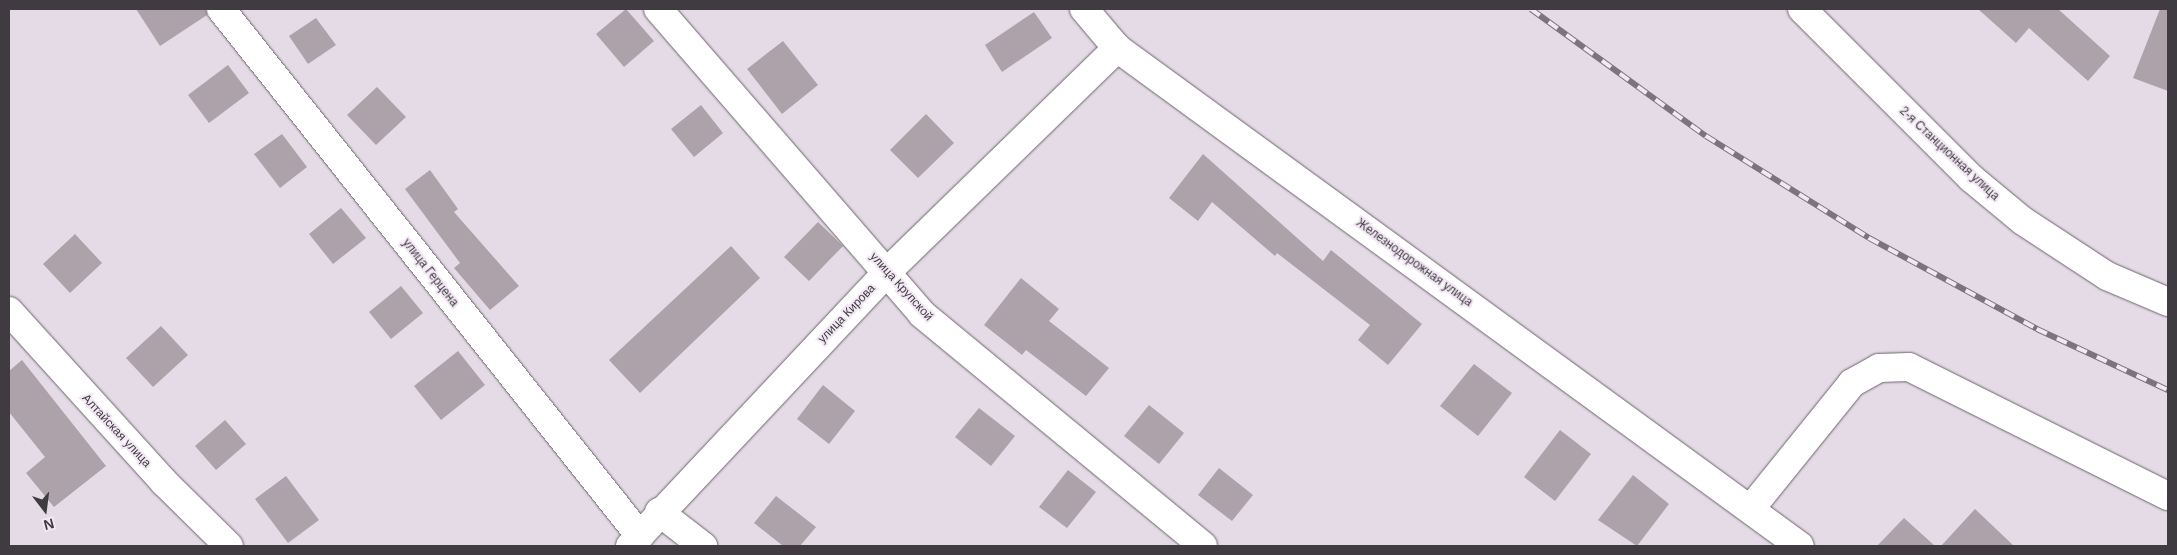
<!DOCTYPE html>
<html>
<head>
<meta charset="utf-8">
<style>
  body { margin:0 }
  #map { position:relative; width:2177px; height:555px; overflow:hidden; background:#e5dbe6; font-family:Helvetica,sans-serif }
  div>[style] { position:absolute }
  [style*='--x'] { left:calc(var(--x)*1px); top:calc(var(--y)*1px); width:calc(var(--w)*1px); rotate:calc(var(--a)*1deg) }
  .building>* { inset:0; background:#ada2aa }
  .roads { filter:drop-shadow(0 0 1px #6c636d) drop-shadow(0 0 1px #6c636d) }
  .minor>* { height:28px; margin:-14px; padding:0 14px; transform-origin:14px; border-radius:14px; background:#fff }
  .rail>* { height:5.5px; margin-top:-2.75px; transform-origin:0; background:repeating-linear-gradient(90deg,#f2e8f4 0 11px,#7b747c 0 22px); box-sizing:border-box; border-block:1px solid #7b747c }
  span { translate:-50% -50%; white-space:nowrap; text-align:center; line-height:1.15; -webkit-text-stroke:4px #f2e8f4; paint-order:stroke }
  .street-label { font-size:12px; color:#3f3b40 }
  .frame { position:absolute; inset:0; border:10px solid #3f3b40; pointer-events:none }
  .north { position:absolute; left:20px; top:485px; width:50px; height:50px; -webkit-text-stroke:4px #f2e8f4; paint-order:stroke; rotate:165deg; font-size:14px; font-weight:700; line-height:20px; text-align:center; color:#3f3b40 }
  .north::after { content:''; display:block; margin:auto; width:18px; height:22px; background:#3f3b40; clip-path:polygon(50% 0,100% 100%,50% 72%,0 100%) }
</style>
</head>
<body>
<div id="map">
  <div class="building">
    <div style="clip-path:polygon(136px 9px,206px 9px,207px 15px,160px 46px)"></div>
    <div style="clip-path:polygon(626px 9px,654px 41px,624px 67px,596px 34px)"></div>
    <div style="clip-path:polygon(1978px 9px,2058px 9px,2110px 56px,2088px 81px,2029px 28px,2016px 43px)"></div>
    <div style="clip-path:polygon(2160px 9px,2168px 9px,2168px 91px,2133px 78px)"></div>
    <div style="clip-path:polygon(1034px 12px,1052px 38px,1002px 72px,985px 45px)"></div>
    <div style="clip-path:polygon(316px 18px,336px 45px,308px 64px,289px 36px)"></div>
    <div style="clip-path:polygon(783px 41px,818px 85px,782px 114px,747px 69px)"></div>
    <div style="clip-path:polygon(228px 65px,249px 93px,209px 123px,188px 95px)"></div>
    <div style="clip-path:polygon(377px 87px,406px 117px,376px 145px,347px 115px)"></div>
    <div style="clip-path:polygon(701px 105px,723px 133px,694px 157px,671px 129px)"></div>
    <div style="clip-path:polygon(926px 114px,954px 143px,918px 178px,890px 150px)"></div>
    <div style="clip-path:polygon(282px 134px,307px 167px,280px 188px,254px 154px)"></div>
    <div style="clip-path:polygon(1203px 154px,1323px 261px,1331px 250px,1422px 324px,1388px 365px,1358px 340px,1370px 325px,1277px 253px,1275px 256px,1212px 202px,1198px 221px,1169px 198px)"></div>
    <div style="clip-path:polygon(430px 170px,458px 209px,454px 212px,519px 286px,490px 310px,454px 268px,460px 263px,405px 189px)"></div>
    <div style="clip-path:polygon(341px 208px,366px 238px,333px 264px,309px 234px)"></div>
    <div style="clip-path:polygon(818px 222px,843px 246px,809px 281px,784px 257px)"></div>
    <div style="clip-path:polygon(75px 234px,102px 263px,70px 293px,43px 264px)"></div>
    <div style="clip-path:polygon(731px 246px,760px 278px,640px 393px,609px 360px)"></div>
    <div style="clip-path:polygon(1021px 278px,1059px 309px,1049px 321px,1109px 368px,1086px 396px,1026px 350px,1022px 355px,984px 325px)"></div>
    <div style="clip-path:polygon(401px 286px,423px 313px,391px 339px,369px 312px)"></div>
    <div style="clip-path:polygon(161px 326px,188px 355px,153px 387px,126px 358px)"></div>
    <div style="clip-path:polygon(458px 351px,485px 385px,441px 420px,414px 386px)"></div>
    <div style="clip-path:polygon(22px 360px,106px 466px,54px 507px,26px 473px,45px 457px,9px 412px,9px 371px)"></div>
    <div style="clip-path:polygon(1474px 364px,1512px 393px,1478px 436px,1440px 406px)"></div>
    <div style="clip-path:polygon(823px 385px,855px 411px,829px 444px,797px 419px)"></div>
    <div style="clip-path:polygon(1149px 405px,1184px 433px,1159px 464px,1124px 436px)"></div>
    <div style="clip-path:polygon(979px 408px,1015px 436px,991px 466px,955px 437px)"></div>
    <div style="clip-path:polygon(225px 420px,246px 444px,216px 470px,195px 446px)"></div>
    <div style="clip-path:polygon(1560px 430px,1591px 454px,1555px 501px,1524px 477px)"></div>
    <div style="clip-path:polygon(1219px 468px,1253px 495px,1232px 521px,1198px 495px)"></div>
    <div style="clip-path:polygon(1068px 470px,1096px 492px,1067px 528px,1039px 507px)"></div>
    <div style="clip-path:polygon(1633px 475px,1669px 504px,1637px 546px,1598px 520px)"></div>
    <div style="clip-path:polygon(286px 476px,319px 520px,288px 543px,255px 499px)"></div>
    <div style="clip-path:polygon(776px 496px,816px 527px,800px 546px,783px 546px,754px 523px)"></div>
    <div style="clip-path:polygon(1975px 509px,2014px 546px,1941px 546px)"></div>
    <div style="clip-path:polygon(1904px 518px,1935px 546px,1877px 546px)"></div>
  </div>
  <div class="roads">
    <div class="minor">
      <div style="--x:221;--y:9;--w:673;--a:51.51"></div>
      <div style="--x:658;--y:9;--w:403;--a:49.1"></div>
      <div style="--x:922;--y:314;--w:364;--a:39.5"></div>
      <div style="--x:1084;--y:9;--w:51;--a:49.8"></div>
      <div style="--x:1117;--y:48;--w:845;--a:36.1"></div>
      <div style="--x:1802;--y:9;--w:239;--a:45"></div>
      <div style="--x:1971;--y:178;--w:67;--a:39.6"></div>
      <div style="--x:2023;--y:221;--w:100;--a:33.2"></div>
      <div style="--x:2107;--y:276;--w:66;--a:23.1"></div>
      <div style="--x:9;--y:311;--w:231;--a:47.8"></div>
      <div style="--x:164;--y:482;--w:91;--a:44.6"></div>
      <div style="--x:1752;--y:507;--w:159;--a:-51.1"></div>
      <div style="--x:1852;--y:383;--w:31;--a:-29"></div>
      <div style="--x:1879;--y:368;--w:30;--a:-2"></div>
      <div style="--x:1909;--y:367;--w:289;--a:26.5"></div>
      <div style="--x:659;--y:512;--w:56;--a:37.7"></div>
      <div style="--x:630;--y:546;--w:377;--a:-46.8"></div>
      <div style="--x:888;--y:271;--w:320;--a:-44.2"></div>
    </div>
  </div>
  <div class="rail">
    <div style="--x:1531;--y:9;--w:216;--a:36"></div>
    <div style="--x:1706;--y:136;--w:192;--a:32"></div>
    <div style="--x:1869;--y:238;--w:191;--a:28.4"></div>
    <div style="--x:2037;--y:329;--w:145;--a:25"></div>
  </div>
  <div class="street-label">
    <span style="left:1949px;top:154px;rotate:43deg">2-я Станционная улица</span>
    <span style="left:1414px;top:263px;rotate:36deg">Железнодорожная улица</span>
    <span style="left:430px;top:273px;rotate:52deg">улица Герцена</span>
    <span style="left:901px;top:287px;rotate:48deg">улица Крупской</span>
    <span style="left:847px;top:314px;rotate:-46deg">улица Кирова</span>
    <span style="left:116px;top:431px;rotate:47deg">Алтайская улица</span>
  </div>
  <div class="frame"></div>
  <div class="north">N</div>
</div>
</body>
</html>
